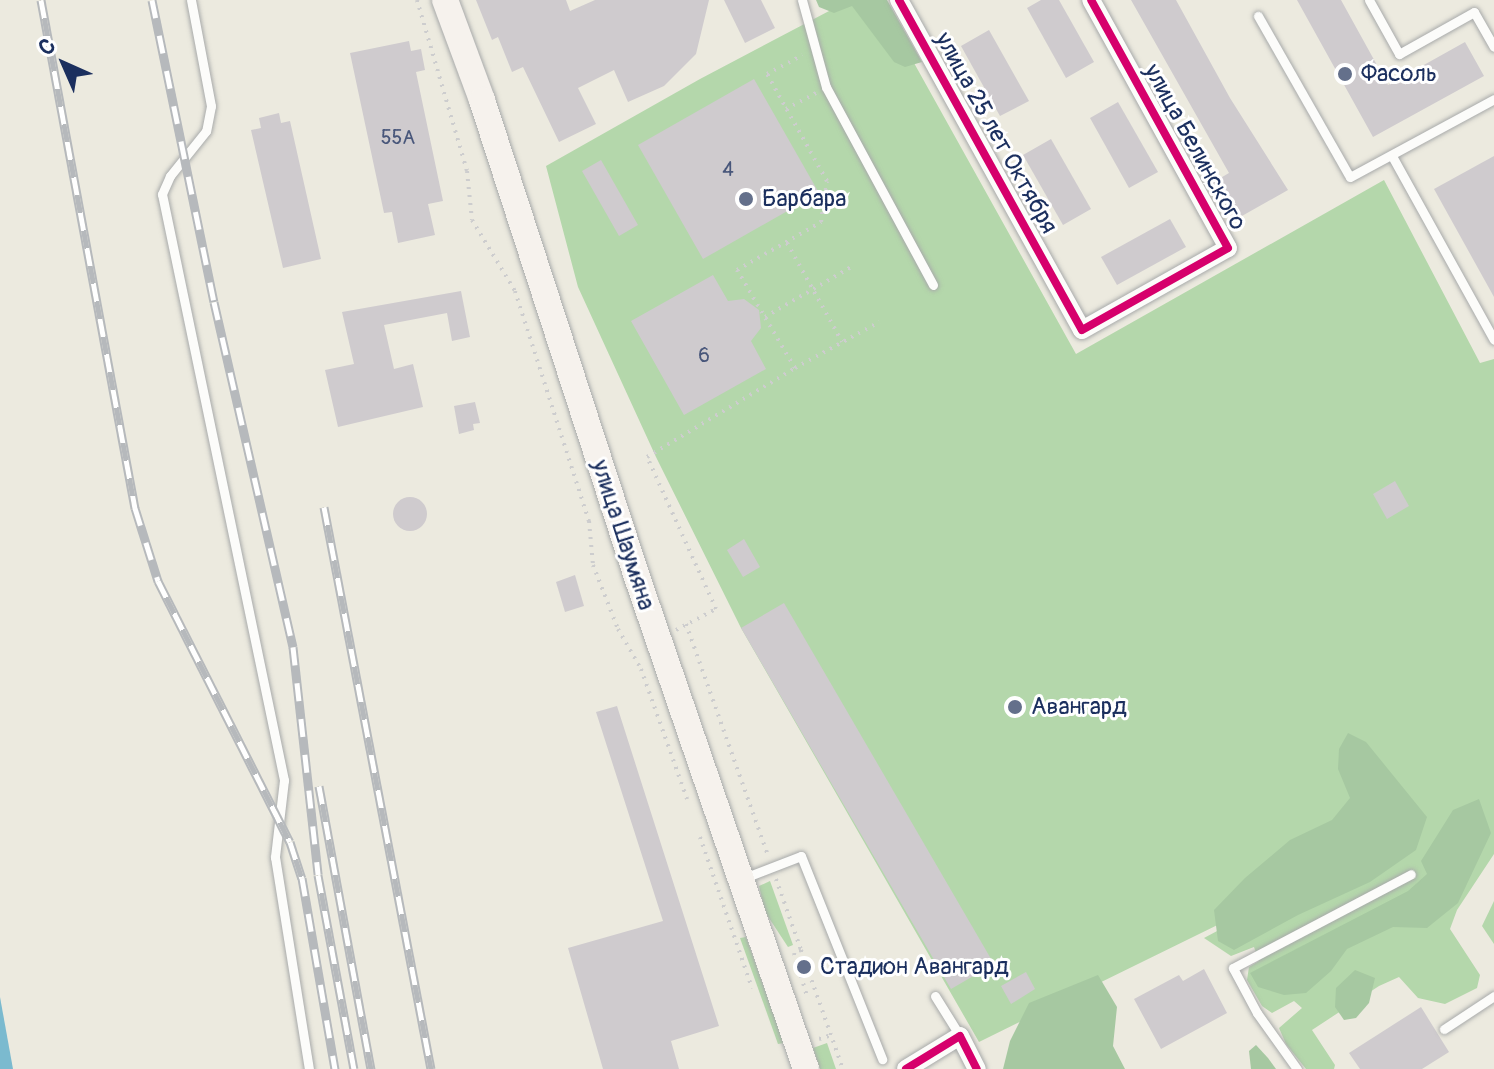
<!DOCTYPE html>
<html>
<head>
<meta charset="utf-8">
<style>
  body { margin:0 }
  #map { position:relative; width:1494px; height:1069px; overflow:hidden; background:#eceadf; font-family:Pangolin,sans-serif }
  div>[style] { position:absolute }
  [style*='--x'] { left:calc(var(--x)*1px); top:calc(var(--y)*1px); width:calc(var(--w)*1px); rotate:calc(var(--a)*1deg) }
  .green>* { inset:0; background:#b4d7ab }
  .forest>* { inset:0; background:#a6c8a1 }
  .water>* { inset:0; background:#7bbacf }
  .building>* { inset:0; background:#cfcbce }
  .round { border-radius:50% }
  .path>* { height:4px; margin-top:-2px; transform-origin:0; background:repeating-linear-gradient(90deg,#cdcdce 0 2px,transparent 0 8px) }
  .roads { filter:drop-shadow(0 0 2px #a8aaaa) drop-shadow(0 0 2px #a8aaaa) }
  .service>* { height:9px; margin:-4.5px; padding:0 4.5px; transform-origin:4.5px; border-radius:4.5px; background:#fcfcfa }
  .minor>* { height:18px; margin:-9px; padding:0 9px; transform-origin:9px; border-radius:9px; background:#fcfcfa }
  .secondary>* { height:26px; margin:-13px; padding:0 13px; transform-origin:13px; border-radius:13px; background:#f6f2ed }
  .rail>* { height:9px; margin-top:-4.5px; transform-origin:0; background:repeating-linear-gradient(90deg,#fff 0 18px,#b6b9bc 0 36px); box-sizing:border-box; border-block:2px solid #b6b9bc }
  .cycleway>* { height:8px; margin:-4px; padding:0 4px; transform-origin:4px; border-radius:4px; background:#d6006c }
  .dots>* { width:22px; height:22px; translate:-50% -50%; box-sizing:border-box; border:4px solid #fff; border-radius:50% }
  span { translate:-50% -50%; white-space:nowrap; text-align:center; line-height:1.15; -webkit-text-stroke:6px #fff; paint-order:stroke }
  .number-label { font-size:20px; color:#48567a }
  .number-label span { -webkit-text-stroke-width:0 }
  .poi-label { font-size:24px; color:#1b2f5e }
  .left { translate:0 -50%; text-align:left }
  .street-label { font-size:24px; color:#1b2f5e }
  .north { position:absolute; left:24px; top:24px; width:80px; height:80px; -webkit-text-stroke:6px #fff; paint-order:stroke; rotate:315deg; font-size:22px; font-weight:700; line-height:32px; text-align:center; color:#1b2f5e }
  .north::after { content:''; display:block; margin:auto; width:28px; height:36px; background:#1b2f5e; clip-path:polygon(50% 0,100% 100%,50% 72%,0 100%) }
</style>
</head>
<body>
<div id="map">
  <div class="green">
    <div style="clip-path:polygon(850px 0,904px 45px,1076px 354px,1384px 180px,1480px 363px,1494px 359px,1494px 854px,1457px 910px,1450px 929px,1480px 975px,1477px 988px,1445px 1004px,1418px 998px,1399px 977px,1379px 986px,1312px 1030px,1335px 1065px,1334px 1069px,1306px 1069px,1286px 1044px,1279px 1028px,1302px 1008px,1294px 1001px,1272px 1013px,1262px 1006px,1247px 980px,1249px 967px,1259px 961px,1254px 947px,1231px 956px,1204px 938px,1362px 854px,979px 1042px,741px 628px,656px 457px,578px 287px,546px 166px,700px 79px)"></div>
    <div style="clip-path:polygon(770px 881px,793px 945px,788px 947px,765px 912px,759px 886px)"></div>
    <div style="clip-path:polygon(1494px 901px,1494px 944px,1482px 926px)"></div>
    <div style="clip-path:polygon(746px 937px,784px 1043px,778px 1044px,740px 938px)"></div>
    <div style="clip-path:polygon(827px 1043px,836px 1069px,820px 1069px,813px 1048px)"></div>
  </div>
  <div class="forest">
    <div style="clip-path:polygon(816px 0,887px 0,922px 62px,905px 67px,894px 62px,852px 6px,834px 13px,819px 7px)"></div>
    <div style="clip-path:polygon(1348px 733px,1366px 742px,1427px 817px,1416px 850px,1370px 882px,1298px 915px,1234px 950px,1218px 941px,1214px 910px,1245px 878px,1290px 840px,1332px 820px,1350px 798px,1338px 769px,1339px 749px)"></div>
    <div style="clip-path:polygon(1479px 799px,1491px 833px,1458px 903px,1427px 928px,1393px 927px,1347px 949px,1331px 971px,1306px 993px,1284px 995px,1258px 987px,1250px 973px,1408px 891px,1427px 874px,1421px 861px,1453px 810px)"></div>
    <div style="clip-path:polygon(1355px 970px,1375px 978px,1369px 1003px,1356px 1018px,1344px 1020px,1335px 1007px,1336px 988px)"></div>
    <div style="clip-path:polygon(1098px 975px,1117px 1007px,1113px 1046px,1125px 1069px,1003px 1069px,1010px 1041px,1029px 1003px)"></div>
    <div style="clip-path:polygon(1256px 1045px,1268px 1058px,1276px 1069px,1251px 1069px,1249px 1051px)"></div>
  </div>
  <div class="water">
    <div style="clip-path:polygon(0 997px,13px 1069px,0 1069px)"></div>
  </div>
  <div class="building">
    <div style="clip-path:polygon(476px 0,566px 0,570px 11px,595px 0,709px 0,696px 54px,664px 86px,628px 102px,614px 70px,578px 88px,596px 124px,559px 142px,523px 67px,512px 72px,498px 37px,492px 40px)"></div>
    <div style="clip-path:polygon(724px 0,761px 0,775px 28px,745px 43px)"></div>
    <div style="clip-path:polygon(1041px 0,1059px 0,1094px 62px,1066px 78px,1027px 8px)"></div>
    <div style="clip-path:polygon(1131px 0,1176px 0,1230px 98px,1288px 190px,1233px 221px,1212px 183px,1229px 173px)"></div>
    <div style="clip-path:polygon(1297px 0,1341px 0,1388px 85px,1465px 42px,1484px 76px,1373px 137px)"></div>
    <div style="clip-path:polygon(989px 30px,1029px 101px,1000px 116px,961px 46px)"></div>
    <div style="clip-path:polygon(409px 41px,411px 51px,421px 49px,425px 70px,416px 72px,443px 201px,428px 204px,435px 235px,398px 243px,392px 212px,384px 213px,350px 53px)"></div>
    <div style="clip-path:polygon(754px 79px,819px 193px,703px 259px,638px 145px)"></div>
    <div style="clip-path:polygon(1118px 102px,1158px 172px,1129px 188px,1090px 118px)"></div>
    <div style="clip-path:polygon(279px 113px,281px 123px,290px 121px,321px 259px,283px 268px,251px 130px,261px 128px,259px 118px)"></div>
    <div style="clip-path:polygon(1051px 139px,1091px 209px,1063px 225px,1023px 155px)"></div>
    <div style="clip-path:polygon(1494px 156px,1494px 297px,1434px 189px)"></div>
    <div style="clip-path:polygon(601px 160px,638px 225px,619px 236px,582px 171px)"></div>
    <div style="clip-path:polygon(1170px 219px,1186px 247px,1117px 285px,1101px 257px)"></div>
    <div style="clip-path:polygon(713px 275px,728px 301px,744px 299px,759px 310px,761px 328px,751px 341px,766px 369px,684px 415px,631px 321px)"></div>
    <div style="clip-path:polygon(461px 291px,470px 337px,452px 341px,447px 313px,384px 325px,394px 369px,413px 364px,423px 407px,338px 427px,325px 370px,354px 364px,342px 312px)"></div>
    <div style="clip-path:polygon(475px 402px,480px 423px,473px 424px,474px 430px,459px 434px,454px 406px)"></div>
    <div style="clip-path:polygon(1395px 481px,1409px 506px,1387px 519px,1373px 494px)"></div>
    <div class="round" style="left:393px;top:497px;width:34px;height:34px"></div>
    <div style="clip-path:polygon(744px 539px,760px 567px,743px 577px,727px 550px)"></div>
    <div style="clip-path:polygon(575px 575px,584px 606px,565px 612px,556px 582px)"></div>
    <div style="clip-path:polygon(784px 603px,994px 964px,951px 989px,741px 628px)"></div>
    <div style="clip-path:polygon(617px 706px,719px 1026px,671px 1041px,679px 1069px,603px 1069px,568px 948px,663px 921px,596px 712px)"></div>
    <div style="clip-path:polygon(1204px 969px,1227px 1013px,1161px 1049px,1134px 999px,1179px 975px,1183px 981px)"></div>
    <div style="clip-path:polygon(1026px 972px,1035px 989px,1011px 1004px,1001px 986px)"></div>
    <div style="clip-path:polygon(1421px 1007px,1449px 1052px,1422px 1069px,1360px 1069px,1349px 1053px)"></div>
  </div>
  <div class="path">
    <div style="--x:417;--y:0;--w:178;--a:73.7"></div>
    <div style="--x:467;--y:171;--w:49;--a:84.2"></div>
    <div style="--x:472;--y:220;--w:83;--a:58.8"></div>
    <div style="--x:515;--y:291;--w:242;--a:72.2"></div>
    <div style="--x:589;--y:521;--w:44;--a:84.8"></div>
    <div style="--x:593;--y:565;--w:69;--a:68.7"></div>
    <div style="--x:618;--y:629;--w:46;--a:60.1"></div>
    <div style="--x:641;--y:669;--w:138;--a:70.5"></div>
    <div style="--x:786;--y:109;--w:34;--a:-28"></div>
    <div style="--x:787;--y:243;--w:113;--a:60.9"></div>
    <div style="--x:765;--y:317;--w:102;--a:-30.1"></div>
    <div style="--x:795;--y:368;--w:96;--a:-28.7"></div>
    <div style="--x:686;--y:624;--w:246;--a:70.5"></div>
    <div style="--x:676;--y:630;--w:45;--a:-27.7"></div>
    <div style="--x:716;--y:609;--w:167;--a:-114.4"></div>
    <div style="--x:647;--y:457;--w:173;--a:-31"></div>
    <div style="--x:795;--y:368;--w:114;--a:-120.6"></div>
    <div style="--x:737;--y:270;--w:97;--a:-29.7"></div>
    <div style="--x:821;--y:222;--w:41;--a:-81.7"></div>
    <div style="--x:827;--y:181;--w:123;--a:-119.3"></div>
    <div style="--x:767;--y:74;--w:40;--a:-28"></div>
    <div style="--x:700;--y:837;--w:160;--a:71"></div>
    <div style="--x:776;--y:879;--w:75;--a:70.6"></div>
    <div style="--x:801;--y:950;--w:8;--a:157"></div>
    <div style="--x:794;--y:953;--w:45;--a:73.2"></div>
    <div style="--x:801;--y:950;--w:126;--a:70.6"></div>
    <div style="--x:819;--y:1039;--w:13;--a:-18"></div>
  </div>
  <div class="roads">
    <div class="service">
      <div style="--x:191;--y:0;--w:108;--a:79.3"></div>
      <div style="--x:211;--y:106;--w:25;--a:101"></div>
      <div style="--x:206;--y:131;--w:58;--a:128.7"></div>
      <div style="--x:170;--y:176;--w:20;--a:114"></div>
      <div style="--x:162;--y:194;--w:599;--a:78.24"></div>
      <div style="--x:284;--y:780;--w:78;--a:96.7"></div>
      <div style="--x:275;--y:857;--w:215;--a:80.9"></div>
      <div style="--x:802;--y:0;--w:90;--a:74.6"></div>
      <div style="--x:826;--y:87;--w:225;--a:61.6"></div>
      <div style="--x:1369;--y:0;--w:62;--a:60.9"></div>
      <div style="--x:1399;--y:54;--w:86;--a:-29.2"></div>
      <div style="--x:1474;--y:12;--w:40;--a:60.3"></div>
      <div style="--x:1258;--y:16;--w:185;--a:60.3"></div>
      <div style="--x:1350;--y:177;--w:164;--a:-28.4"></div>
      <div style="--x:1392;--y:156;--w:210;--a:61"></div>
      <div style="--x:744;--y:878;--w:61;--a:-21.1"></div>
      <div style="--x:801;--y:856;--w:219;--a:68.2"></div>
      <div style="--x:935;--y:996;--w:47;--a:58"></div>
      <div style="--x:1444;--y:1029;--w:60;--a:-33.4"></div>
      <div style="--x:1297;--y:1069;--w:69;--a:-125.5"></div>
      <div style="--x:1257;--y:1013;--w:51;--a:-118.1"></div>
      <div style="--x:1233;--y:968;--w:201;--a:-27.8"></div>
    </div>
    <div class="minor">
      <div style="--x:899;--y:0;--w:377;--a:61"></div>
      <div style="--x:1082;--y:330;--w:167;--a:-29.3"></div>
      <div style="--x:1228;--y:248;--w:283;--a:-118.9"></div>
      <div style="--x:906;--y:1069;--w:63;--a:-31.4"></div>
      <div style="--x:960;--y:1036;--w:37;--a:63"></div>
    </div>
    <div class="secondary">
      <div style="--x:445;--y:0;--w:107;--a:69.7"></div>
      <div style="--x:482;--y:100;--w:502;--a:72"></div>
      <div style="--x:637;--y:577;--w:520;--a:71.04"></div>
    </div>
  </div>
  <div class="rail">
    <div style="--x:41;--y:0;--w:517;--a:79.52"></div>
    <div style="--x:135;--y:508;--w:77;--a:72.5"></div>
    <div style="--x:158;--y:581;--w:292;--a:63.2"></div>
    <div style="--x:290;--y:842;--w:38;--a:72"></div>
    <div style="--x:302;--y:878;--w:194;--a:80.2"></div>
    <div style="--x:152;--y:0;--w:308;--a:78.4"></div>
    <div style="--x:214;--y:302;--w:354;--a:77.1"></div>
    <div style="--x:293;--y:647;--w:229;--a:83.7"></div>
    <div style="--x:318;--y:875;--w:197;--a:79.5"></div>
    <div style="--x:324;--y:507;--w:572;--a:79.22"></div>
    <div style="--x:319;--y:786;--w:288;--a:79.6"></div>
  </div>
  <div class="cycleway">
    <div style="--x:899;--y:0;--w:377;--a:61"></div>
    <div style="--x:1082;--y:330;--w:167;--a:-29.3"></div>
    <div style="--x:1228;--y:248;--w:283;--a:-118.9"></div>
    <div style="--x:906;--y:1069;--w:63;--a:-31.4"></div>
    <div style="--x:960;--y:1036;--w:37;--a:63"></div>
  </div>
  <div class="dots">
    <div style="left:1345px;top:74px;background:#64708b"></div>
    <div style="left:746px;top:199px;background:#64708b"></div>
    <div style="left:1015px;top:707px;background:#64708b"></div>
    <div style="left:804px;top:967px;background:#64708b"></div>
  </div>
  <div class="number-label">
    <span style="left:398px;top:137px">55А</span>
    <span style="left:728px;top:169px">4</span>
    <span style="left:704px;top:355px">6</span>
  </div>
  <div class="poi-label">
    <span class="left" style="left:1361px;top:74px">Фасоль</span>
    <span class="left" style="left:762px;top:199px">Барбара</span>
    <span class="left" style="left:1031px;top:707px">Авангард</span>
    <span class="left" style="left:820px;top:967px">Стадион Авангард</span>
  </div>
  <div class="street-label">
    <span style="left:996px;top:133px;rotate:61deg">улица 25 лет Октября</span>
    <span style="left:1195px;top:147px;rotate:61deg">улица Белинского</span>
    <span style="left:623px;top:535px;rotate:72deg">улица Шаумяна</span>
  </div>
  <div class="north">С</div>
</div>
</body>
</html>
